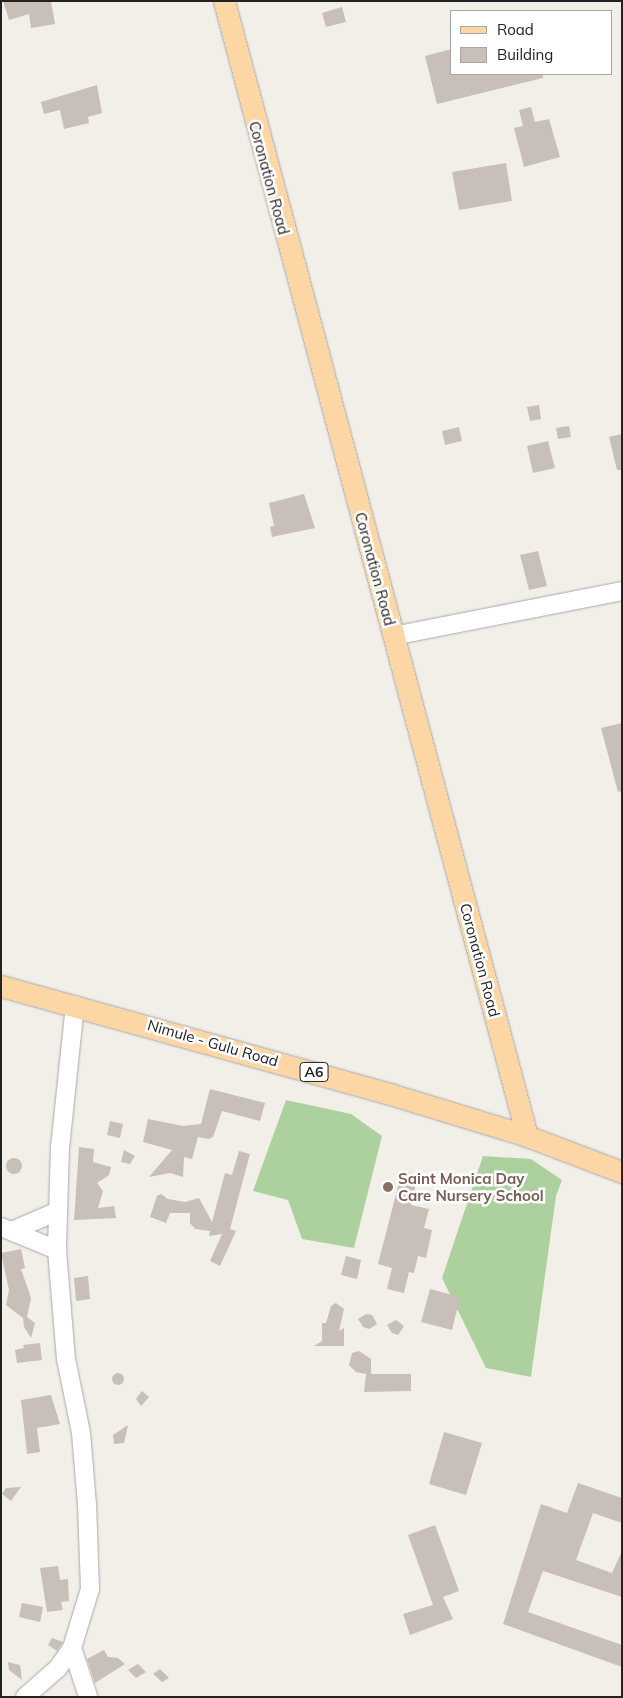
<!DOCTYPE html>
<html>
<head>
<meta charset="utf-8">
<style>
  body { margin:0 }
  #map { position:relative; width:623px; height:1698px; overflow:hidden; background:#f2efe9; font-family:Mulish,sans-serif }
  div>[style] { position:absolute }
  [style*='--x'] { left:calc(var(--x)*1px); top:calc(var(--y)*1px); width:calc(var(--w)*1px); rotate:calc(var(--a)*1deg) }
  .forest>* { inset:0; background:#add19e }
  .building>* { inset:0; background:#c7bfb8 }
  .round { border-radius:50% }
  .roads { filter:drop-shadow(0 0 1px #a9a9a9) drop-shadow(0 0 1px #a9a9a9) }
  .minor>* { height:18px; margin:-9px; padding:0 9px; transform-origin:9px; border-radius:9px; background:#fff }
  .major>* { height:21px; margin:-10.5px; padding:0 10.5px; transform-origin:10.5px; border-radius:10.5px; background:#fcd6a4 }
  .dots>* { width:14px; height:14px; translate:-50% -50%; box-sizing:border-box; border:2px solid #fff; border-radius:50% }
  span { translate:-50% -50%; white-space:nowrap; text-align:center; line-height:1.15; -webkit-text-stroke:5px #fff; paint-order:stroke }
  .shield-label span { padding:1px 4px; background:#fff; border:1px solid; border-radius:4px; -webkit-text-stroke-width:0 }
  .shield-label { font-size:14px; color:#222; font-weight:700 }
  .street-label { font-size:15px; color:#222 }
  .education-label { font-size:15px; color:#785e54; font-weight:700 }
  .left { translate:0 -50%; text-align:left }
  .frame { position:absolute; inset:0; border:2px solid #222; pointer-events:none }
  .legend { position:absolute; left:450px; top:10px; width:162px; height:65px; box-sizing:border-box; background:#fff; border:1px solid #a7a7a7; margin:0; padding:6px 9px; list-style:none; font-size:15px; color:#222 }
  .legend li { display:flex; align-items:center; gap:10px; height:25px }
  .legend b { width:25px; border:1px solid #a7a7a7 }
</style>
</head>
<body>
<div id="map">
  <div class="forest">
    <div style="clip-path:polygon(286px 1100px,351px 1114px,382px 1136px,354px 1248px,302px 1239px,288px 1200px,253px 1191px)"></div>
    <div style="clip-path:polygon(483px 1156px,531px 1159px,562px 1180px,556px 1196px,531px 1377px,486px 1368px,442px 1278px)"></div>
  </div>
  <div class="building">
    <div style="clip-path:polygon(3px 1px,51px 1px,55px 24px,31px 28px,29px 14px,9px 20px)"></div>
    <div style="clip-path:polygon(342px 7px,346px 22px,326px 27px,322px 13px)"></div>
    <div style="clip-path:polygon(452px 49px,452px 74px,543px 74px,543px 78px,437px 104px,425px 56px)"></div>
    <div style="clip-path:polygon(97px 85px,102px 113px,88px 117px,89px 123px,64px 129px,60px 110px,44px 114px,41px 102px)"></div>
    <div style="clip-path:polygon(531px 107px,535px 122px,549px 119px,560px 157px,524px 167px,514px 128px,523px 126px,519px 110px)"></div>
    <div style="clip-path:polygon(506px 163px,512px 201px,459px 210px,452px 172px)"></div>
    <div style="clip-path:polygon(539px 405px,541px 419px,530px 421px,527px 407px)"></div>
    <div style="clip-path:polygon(569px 426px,571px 437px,558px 439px,556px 428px)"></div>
    <div style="clip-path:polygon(459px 427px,462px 441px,445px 445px,442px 431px)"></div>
    <div style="clip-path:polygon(622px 434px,622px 470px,617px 470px,609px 437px)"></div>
    <div style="clip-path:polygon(548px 441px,555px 468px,533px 473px,527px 446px)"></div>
    <div style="clip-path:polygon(304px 494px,315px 528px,272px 537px,270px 527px,274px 526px,269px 503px)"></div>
    <div style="clip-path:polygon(538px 551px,547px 586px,529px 590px,520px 555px)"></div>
    <div style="clip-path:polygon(622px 723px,622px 791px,618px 792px,601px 728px)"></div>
    <div style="clip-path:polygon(210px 1089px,265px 1103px,260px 1121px,222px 1111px,213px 1137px,209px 1139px,198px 1137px,192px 1159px,184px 1157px,183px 1177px,170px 1173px,149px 1177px,172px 1150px,143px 1142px,148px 1119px,183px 1126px,201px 1124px)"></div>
    <div style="clip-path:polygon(110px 1121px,123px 1124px,120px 1138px,107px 1135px)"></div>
    <div style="clip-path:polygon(79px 1147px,94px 1149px,93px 1162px,111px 1167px,109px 1175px,97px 1183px,103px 1191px,98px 1208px,114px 1206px,116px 1218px,74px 1220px)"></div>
    <div style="clip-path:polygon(124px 1150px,135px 1156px,130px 1164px,121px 1162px)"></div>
    <div style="clip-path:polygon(239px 1151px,250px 1154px,230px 1229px,236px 1231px,220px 1266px,210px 1261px,222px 1234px,209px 1236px,210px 1231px,195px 1229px,190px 1223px,190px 1213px,170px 1213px,166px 1223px,150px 1217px,157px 1196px,161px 1194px,168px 1199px,185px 1202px,199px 1198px,212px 1222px,225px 1173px,232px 1175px)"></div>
    <div class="round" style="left:6px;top:1158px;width:16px;height:16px"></div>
    <div style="clip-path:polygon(402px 1171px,418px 1175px,411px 1205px,429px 1209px,424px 1228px,432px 1230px,426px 1258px,418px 1256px,414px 1273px,409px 1272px,404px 1293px,387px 1289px,392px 1268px,378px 1264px)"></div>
    <div style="clip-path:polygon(21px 1249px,25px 1268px,21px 1269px,31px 1298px,27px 1317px,35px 1323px,31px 1338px,24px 1327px,23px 1318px,6px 1305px,9px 1290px,1px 1253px)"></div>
    <div style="clip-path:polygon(346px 1256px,361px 1260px,357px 1279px,341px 1275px)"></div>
    <div style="clip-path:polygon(88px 1276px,90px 1299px,76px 1301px,74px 1278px)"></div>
    <div style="clip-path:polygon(430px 1289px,460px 1297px,452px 1330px,421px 1322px)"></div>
    <div style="clip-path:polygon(336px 1303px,344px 1309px,339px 1331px,344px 1328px,344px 1346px,314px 1346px,322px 1341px,322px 1323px,326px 1323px,331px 1306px)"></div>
    <div style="clip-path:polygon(366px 1314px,372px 1315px,377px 1324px,369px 1329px,363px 1327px,358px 1319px)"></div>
    <div style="clip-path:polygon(396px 1320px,404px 1326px,398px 1335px,392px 1333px,387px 1325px)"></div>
    <div style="clip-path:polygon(40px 1343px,42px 1360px,17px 1363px,15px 1350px,24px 1348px,23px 1345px)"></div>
    <div style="clip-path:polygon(359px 1351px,371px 1359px,371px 1374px,411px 1374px,411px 1391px,364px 1392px,366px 1374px,356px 1372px,349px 1365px,352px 1353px)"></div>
    <div class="round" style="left:112px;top:1373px;width:12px;height:12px"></div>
    <div style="clip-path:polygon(142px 1391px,149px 1397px,141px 1406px,136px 1399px)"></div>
    <div style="clip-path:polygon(51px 1395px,60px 1424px,37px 1428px,40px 1452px,27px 1454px,21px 1400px)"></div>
    <div style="clip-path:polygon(128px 1425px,124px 1443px,114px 1444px,113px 1435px)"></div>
    <div style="clip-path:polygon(444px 1432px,482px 1443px,466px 1495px,429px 1484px)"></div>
    <div style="clip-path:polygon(578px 1483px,622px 1498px,622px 1523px,593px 1513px,576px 1560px,612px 1573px,622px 1551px,622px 1597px,543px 1571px,528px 1612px,622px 1645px,622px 1667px,503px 1624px,541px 1504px,567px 1513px)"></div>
    <div style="clip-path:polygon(21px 1487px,11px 1501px,2px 1494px,6px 1488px)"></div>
    <div style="clip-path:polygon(435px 1525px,459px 1591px,443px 1597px,453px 1619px,410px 1635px,403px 1614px,433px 1605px,408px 1535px)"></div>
    <div style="clip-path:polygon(58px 1566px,60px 1580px,68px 1579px,69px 1601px,61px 1602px,63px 1610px,47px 1612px,40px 1568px)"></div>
    <div style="clip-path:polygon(22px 1603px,43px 1607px,40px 1622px,19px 1617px)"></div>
    <div style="clip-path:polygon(52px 1638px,63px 1642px,57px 1651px,48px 1645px)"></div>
    <div style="clip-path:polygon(104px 1650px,108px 1657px,118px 1658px,125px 1664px,95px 1683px,87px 1659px)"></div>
    <div style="clip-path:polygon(8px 1662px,20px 1665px,22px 1680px,9px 1670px)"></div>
    <div style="clip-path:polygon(138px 1664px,146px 1672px,136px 1678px,128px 1670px)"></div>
    <div style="clip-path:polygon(160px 1669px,169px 1678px,162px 1682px,153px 1674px)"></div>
  </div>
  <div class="roads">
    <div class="minor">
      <div style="--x:393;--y:636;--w:233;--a:-11.1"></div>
      <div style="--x:75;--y:1005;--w:143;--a:96"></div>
      <div style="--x:60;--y:1147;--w:103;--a:91.7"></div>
      <div style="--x:57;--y:1250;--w:109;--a:85.3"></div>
      <div style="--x:66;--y:1359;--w:76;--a:78.5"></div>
      <div style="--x:81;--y:1433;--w:71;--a:85.2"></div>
      <div style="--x:87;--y:1504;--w:85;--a:88"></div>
      <div style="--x:90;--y:1589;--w:62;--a:107"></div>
      <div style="--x:72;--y:1648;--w:51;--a:71.6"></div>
      <div style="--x:1;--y:1227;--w:61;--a:22.3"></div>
      <div style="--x:14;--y:1230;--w:48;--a:-23.4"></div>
      <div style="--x:25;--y:1697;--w:44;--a:-41.3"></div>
      <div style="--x:58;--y:1668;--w:24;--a:-55"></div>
    </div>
    <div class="major">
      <div style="--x:224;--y:1;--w:1175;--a:75.05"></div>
      <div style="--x:1;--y:986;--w:404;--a:15.5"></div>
      <div style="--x:390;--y:1094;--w:143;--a:17"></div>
      <div style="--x:527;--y:1136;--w:102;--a:20.8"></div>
    </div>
  </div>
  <div class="dots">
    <div style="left:388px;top:1187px;background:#8d6e63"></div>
  </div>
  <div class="shield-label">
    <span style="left:314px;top:1072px">A6</span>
  </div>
  <div class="street-label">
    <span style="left:269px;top:178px;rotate:75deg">Coronation Road</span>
    <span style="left:375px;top:569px;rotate:75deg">Coronation Road</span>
    <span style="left:480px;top:960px;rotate:75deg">Coronation Road</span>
    <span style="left:213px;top:1043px;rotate:16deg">Nimule - Gulu Road</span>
  </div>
  <div class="education-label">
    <span class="left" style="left:398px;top:1187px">Saint Monica Day<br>Care Nursery School</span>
  </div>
  <div class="frame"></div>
  <ul class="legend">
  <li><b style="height:6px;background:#fcd6a4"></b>Road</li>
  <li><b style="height:14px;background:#c7bfb8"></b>Building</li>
  </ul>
</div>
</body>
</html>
